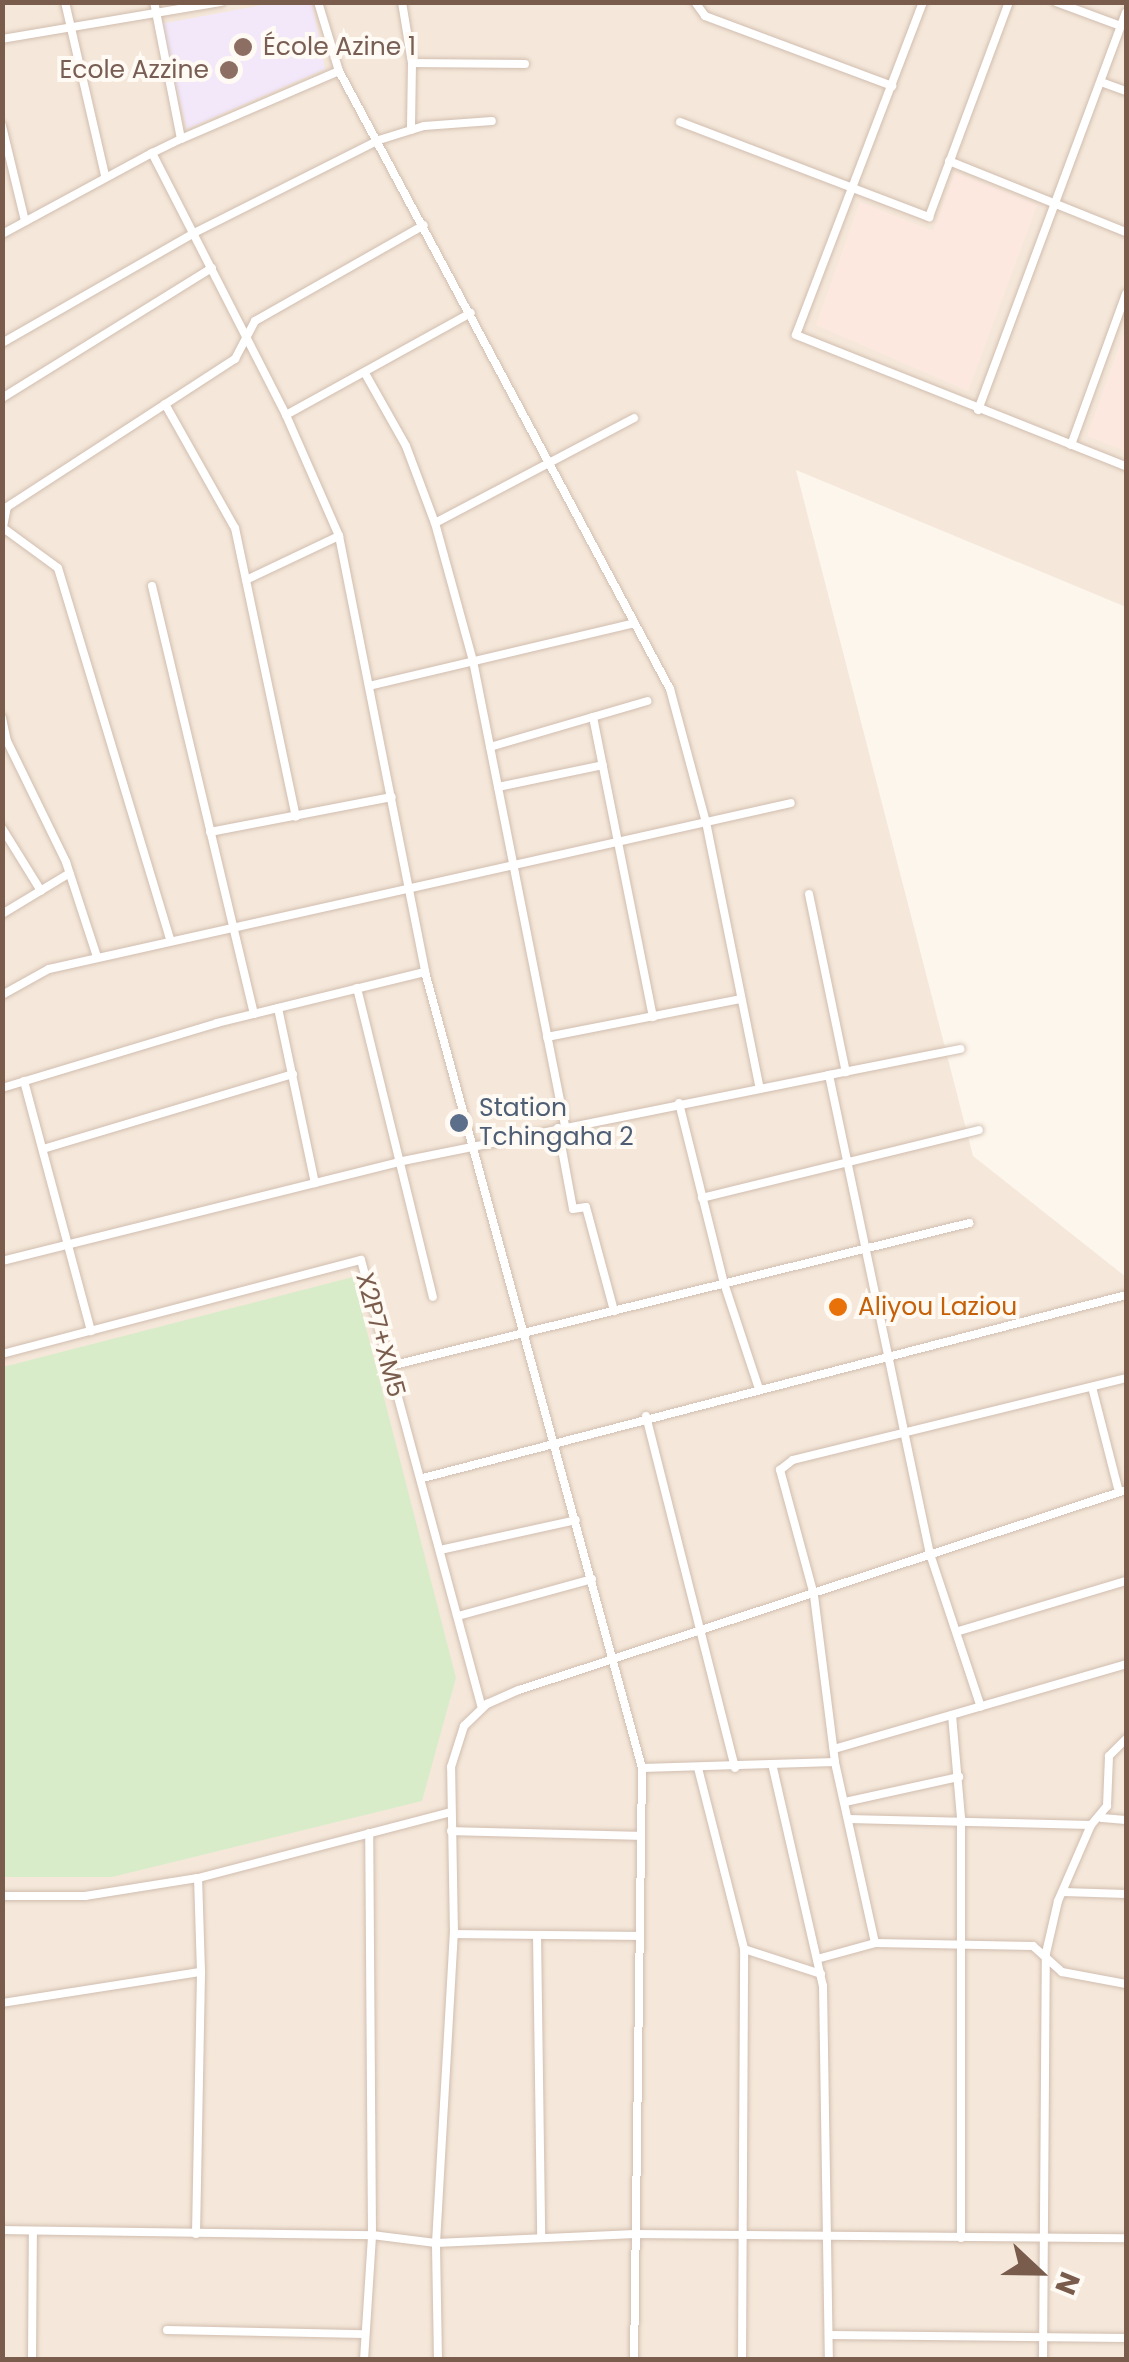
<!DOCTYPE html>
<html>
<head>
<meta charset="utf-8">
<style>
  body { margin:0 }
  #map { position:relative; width:1129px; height:2362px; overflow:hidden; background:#fdf6ec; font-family:Poppins,sans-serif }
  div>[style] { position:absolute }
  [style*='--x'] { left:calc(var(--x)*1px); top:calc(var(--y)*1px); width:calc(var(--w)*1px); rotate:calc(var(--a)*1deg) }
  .residential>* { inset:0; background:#f5e8da }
  .commercial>* { inset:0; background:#fde8e0 }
  .education>* { inset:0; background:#f3e8fa }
  .green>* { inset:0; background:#d8ecc9 }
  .roads { filter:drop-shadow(0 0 2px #d1beb0) drop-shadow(0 0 2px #d1beb0) }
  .street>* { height:8px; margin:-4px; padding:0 4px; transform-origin:4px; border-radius:4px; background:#fff }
  .dots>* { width:28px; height:28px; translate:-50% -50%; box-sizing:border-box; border:5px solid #fffaf3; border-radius:50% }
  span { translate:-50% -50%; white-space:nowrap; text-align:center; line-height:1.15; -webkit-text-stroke:8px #fffaf3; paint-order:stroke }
  .education-label { font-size:25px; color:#785e54 }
  .left { translate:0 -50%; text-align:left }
  .right { translate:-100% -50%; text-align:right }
  .service-label { font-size:25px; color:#4e5e75 }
  .food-label { font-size:25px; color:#c56008 }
  .street-label { font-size:25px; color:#7a5c4d }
  .frame { position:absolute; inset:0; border:5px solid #7a5c4d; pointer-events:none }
  .north { position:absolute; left:989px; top:2222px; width:100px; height:100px; -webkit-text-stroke:8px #fffaf3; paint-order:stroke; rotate:112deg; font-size:28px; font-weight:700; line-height:40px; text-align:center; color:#7a5c4d }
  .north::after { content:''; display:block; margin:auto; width:35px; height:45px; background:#7a5c4d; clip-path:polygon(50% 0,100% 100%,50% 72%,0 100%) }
</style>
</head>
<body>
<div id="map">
  <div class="residential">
    <div style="clip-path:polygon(2px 3px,1126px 3px,1126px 607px,796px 470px,973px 1156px,1126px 1277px,1126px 2359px,3px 2359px)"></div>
  </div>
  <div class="commercial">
    <div style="clip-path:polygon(955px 172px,1037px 205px,968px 391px,816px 325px,860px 202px,933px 231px)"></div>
    <div style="clip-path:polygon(1126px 328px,1126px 451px,1087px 436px)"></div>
  </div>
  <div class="education">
    <div style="clip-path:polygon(273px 3px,312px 3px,325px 69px,187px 129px,160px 24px)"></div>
  </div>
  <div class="green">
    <div style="clip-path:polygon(353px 1277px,456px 1678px,422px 1801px,112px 1877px,3px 1877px,3px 1367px)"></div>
  </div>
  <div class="roads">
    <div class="street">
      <div style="--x:65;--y:2;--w:178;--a:77"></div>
      <div style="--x:318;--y:2;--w:72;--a:73.1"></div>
      <div style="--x:339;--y:71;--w:701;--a:61.83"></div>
      <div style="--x:670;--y:689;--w:138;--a:74.9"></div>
      <div style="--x:706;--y:822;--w:272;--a:78.6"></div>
      <div style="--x:402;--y:2;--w:62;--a:80.7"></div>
      <div style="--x:412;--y:63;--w:67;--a:90.9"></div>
      <div style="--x:695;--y:2;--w:17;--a:54"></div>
      <div style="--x:705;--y:16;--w:200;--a:20.5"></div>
      <div style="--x:923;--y:2;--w:356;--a:110.9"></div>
      <div style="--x:796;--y:335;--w:355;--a:21.7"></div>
      <div style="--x:1056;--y:2;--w:69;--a:20.3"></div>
      <div style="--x:2;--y:39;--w:222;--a:-9.6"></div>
      <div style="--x:412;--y:63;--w:113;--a:0.5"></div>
      <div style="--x:1101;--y:82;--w:27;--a:20"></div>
      <div style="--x:680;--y:122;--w:267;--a:20.9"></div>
      <div style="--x:929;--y:217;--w:229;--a:-69.6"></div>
      <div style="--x:2;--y:126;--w:98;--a:76.4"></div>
      <div style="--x:181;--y:139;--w:172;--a:-23.3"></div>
      <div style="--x:152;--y:153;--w:32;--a:-26"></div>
      <div style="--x:181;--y:139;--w:140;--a:-101.1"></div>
      <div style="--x:949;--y:161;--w:191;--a:21.9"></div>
      <div style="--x:2;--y:234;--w:170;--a:-28.4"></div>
      <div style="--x:152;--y:153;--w:294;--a:62.9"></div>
      <div style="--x:286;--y:415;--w:132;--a:66.3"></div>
      <div style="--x:339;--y:536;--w:444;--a:78.8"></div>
      <div style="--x:425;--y:972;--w:825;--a:74.75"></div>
      <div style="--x:642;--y:1768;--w:592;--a:90.77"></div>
      <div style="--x:2;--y:343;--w:221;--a:-29.8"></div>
      <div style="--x:194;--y:233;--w:207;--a:-26.7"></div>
      <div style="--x:379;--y:140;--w:47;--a:-17.3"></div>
      <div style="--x:424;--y:126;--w:68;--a:-4.2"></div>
      <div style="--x:366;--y:375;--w:81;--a:60.6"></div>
      <div style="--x:406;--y:446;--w:82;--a:69.4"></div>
      <div style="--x:435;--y:523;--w:143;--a:74.6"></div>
      <div style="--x:473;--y:661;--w:474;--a:78.8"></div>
      <div style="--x:2;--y:398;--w:247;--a:-31.8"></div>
      <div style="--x:165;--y:404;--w:142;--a:60.6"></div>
      <div style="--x:235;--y:528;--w:295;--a:78.1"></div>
      <div style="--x:978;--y:410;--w:424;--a:-69.6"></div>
      <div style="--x:286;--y:415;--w:211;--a:-28.9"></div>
      <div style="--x:1071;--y:445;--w:161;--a:-70"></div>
      <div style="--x:435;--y:523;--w:225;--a:-27.8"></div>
      <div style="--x:6;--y:530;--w:64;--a:36.2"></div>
      <div style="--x:58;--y:568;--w:388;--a:73.2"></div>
      <div style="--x:2;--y:532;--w:25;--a:-79"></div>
      <div style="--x:7;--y:507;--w:272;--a:-33"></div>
      <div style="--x:235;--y:359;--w:43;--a:-62.2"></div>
      <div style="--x:255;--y:321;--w:194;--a:-29.6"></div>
      <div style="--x:246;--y:580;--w:103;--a:-25.3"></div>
      <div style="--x:152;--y:586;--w:440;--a:76.6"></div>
      <div style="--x:369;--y:686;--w:270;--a:-13.3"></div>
      <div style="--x:593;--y:717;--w:306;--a:78.7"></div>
      <div style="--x:2;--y:718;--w:24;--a:78"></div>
      <div style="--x:7;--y:741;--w:135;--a:64"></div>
      <div style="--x:66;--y:862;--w:100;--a:71.9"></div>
      <div style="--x:490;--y:747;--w:164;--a:-16.3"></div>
      <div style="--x:498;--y:787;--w:107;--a:-11.8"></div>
      <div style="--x:2;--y:828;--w:74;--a:58.2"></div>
      <div style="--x:210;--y:832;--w:185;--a:-10.9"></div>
      <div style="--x:809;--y:894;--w:182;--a:78.3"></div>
      <div style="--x:2;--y:914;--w:79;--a:-31.1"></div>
      <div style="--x:357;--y:988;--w:318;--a:76.2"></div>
      <div style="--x:2;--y:995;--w:54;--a:-29"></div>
      <div style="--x:49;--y:969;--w:760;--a:-12.61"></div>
      <div style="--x:278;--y:1008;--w:179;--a:78.1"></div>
      <div style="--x:547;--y:1037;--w:198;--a:-11.1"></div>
      <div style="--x:829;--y:1075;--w:134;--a:-11.2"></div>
      <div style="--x:24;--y:1081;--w:259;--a:75"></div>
      <div style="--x:2;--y:1088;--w:225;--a:-16.8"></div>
      <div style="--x:217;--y:1023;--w:214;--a:-13.8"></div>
      <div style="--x:679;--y:1103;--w:186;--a:76"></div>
      <div style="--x:724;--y:1283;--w:112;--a:71.7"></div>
      <div style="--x:558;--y:1128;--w:82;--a:79.5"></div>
      <div style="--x:573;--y:1209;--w:13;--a:-9"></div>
      <div style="--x:586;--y:1207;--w:108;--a:74.9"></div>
      <div style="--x:43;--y:1149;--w:261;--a:-16.7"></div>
      <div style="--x:702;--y:1198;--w:285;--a:-13.8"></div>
      <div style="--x:2;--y:1261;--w:408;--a:-14"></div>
      <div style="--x:398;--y:1162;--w:440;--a:-11.4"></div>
      <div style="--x:829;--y:1075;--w:486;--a:78.1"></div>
      <div style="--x:929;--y:1551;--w:164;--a:71.6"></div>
      <div style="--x:2;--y:1354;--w:371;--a:-14.7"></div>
      <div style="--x:361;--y:1260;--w:464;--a:74.9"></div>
      <div style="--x:386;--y:1367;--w:601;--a:-13.87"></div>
      <div style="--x:1092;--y:1387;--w:108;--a:75.6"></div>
      <div style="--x:646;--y:1416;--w:363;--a:75.8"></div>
      <div style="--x:423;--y:1478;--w:726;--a:-14.59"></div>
      <div style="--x:440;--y:1550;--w:139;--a:-12.4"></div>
      <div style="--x:458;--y:1616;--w:139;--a:-15.4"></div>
      <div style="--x:959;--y:1631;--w:174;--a:-16.7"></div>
      <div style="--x:952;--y:1715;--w:103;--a:85"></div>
      <div style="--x:961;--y:1818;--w:420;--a:90"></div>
      <div style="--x:834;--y:1749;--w:304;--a:-16.2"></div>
      <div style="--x:642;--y:1768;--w:193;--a:-1.8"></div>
      <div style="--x:698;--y:1768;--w:187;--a:75.7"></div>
      <div style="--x:744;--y:1949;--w:81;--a:18"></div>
      <div style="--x:773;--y:1768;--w:224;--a:77.1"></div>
      <div style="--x:823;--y:1986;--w:374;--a:89.1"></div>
      <div style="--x:845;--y:1802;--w:117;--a:-12.4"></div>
      <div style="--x:1102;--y:1818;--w:24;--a:5"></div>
      <div style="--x:849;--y:1819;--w:242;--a:1.4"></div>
      <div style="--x:1091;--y:1825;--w:25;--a:-50"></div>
      <div style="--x:1107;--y:1806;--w:50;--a:-87.7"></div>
      <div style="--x:1109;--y:1756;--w:24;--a:-45"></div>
      <div style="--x:451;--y:1831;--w:190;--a:1.5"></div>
      <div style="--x:1063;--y:1892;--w:63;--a:1.8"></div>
      <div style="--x:2;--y:1896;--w:83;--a:0"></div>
      <div style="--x:85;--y:1896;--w:114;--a:-9.1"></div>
      <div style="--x:454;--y:1934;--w:186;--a:0.6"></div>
      <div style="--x:537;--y:1935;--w:301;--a:89.2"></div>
      <div style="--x:875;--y:1943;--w:185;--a:-102.5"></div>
      <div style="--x:835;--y:1762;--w:168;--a:-97.2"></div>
      <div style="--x:814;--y:1595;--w:130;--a:-105.2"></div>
      <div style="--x:780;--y:1470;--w:16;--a:-38"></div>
      <div style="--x:793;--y:1460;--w:343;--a:-13.8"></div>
      <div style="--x:817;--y:1959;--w:60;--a:-15.4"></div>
      <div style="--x:875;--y:1943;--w:158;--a:1.1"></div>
      <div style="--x:1033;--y:1946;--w:39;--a:42"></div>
      <div style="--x:1062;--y:1972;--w:65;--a:10.6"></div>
      <div style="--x:2;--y:2003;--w:201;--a:-8.9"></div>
      <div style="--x:201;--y:1972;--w:94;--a:-91.8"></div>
      <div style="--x:198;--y:1878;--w:261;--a:-14.6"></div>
      <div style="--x:2;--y:2230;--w:370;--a:0.8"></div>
      <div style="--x:372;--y:2235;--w:402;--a:-90.4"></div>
      <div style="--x:196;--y:2234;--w:262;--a:-88.9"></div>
      <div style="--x:167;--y:2330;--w:197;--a:1.2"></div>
      <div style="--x:829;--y:2335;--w:297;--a:0.6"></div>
      <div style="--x:32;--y:2360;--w:129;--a:-89.6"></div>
      <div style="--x:364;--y:2360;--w:125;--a:-86.3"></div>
      <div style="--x:372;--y:2235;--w:64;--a:7.1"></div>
      <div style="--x:436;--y:2243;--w:199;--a:-2.6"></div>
      <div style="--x:635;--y:2234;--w:491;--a:0.5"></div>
      <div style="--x:438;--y:2360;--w:117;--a:-91"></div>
      <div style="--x:436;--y:2243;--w:310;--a:-86.7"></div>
      <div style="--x:454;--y:1934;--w:167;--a:-91"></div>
      <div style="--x:451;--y:1767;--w:43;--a:-72.4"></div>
      <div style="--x:464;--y:1726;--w:32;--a:-44"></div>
      <div style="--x:487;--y:1704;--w:35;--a:-24"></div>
      <div style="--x:519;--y:1690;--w:639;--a:-18.24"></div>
      <div style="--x:742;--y:2360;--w:411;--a:-89.7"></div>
      <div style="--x:1043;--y:2360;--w:407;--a:-89.6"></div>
      <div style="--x:1046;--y:1953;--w:53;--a:-77"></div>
      <div style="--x:1058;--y:1901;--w:83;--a:-66.5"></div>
    </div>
  </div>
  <div class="dots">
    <div style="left:243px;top:47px;background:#8d6e63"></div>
    <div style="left:229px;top:70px;background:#8d6e63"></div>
    <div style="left:459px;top:1123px;background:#5c6f8a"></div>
    <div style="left:838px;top:1307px;background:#e8710a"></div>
  </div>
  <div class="education-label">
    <span class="left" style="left:263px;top:47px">École Azine 1</span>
    <span class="right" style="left:209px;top:70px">Ecole Azzine</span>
  </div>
  <div class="service-label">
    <span class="left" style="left:479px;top:1123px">Station<br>Tchingaha 2</span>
  </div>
  <div class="food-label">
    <span class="left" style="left:858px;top:1307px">Aliyou Laziou</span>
  </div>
  <div class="street-label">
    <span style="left:380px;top:1335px;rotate:75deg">X2P7+XM5</span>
  </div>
  <div class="frame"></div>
  <div class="north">N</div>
</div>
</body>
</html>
